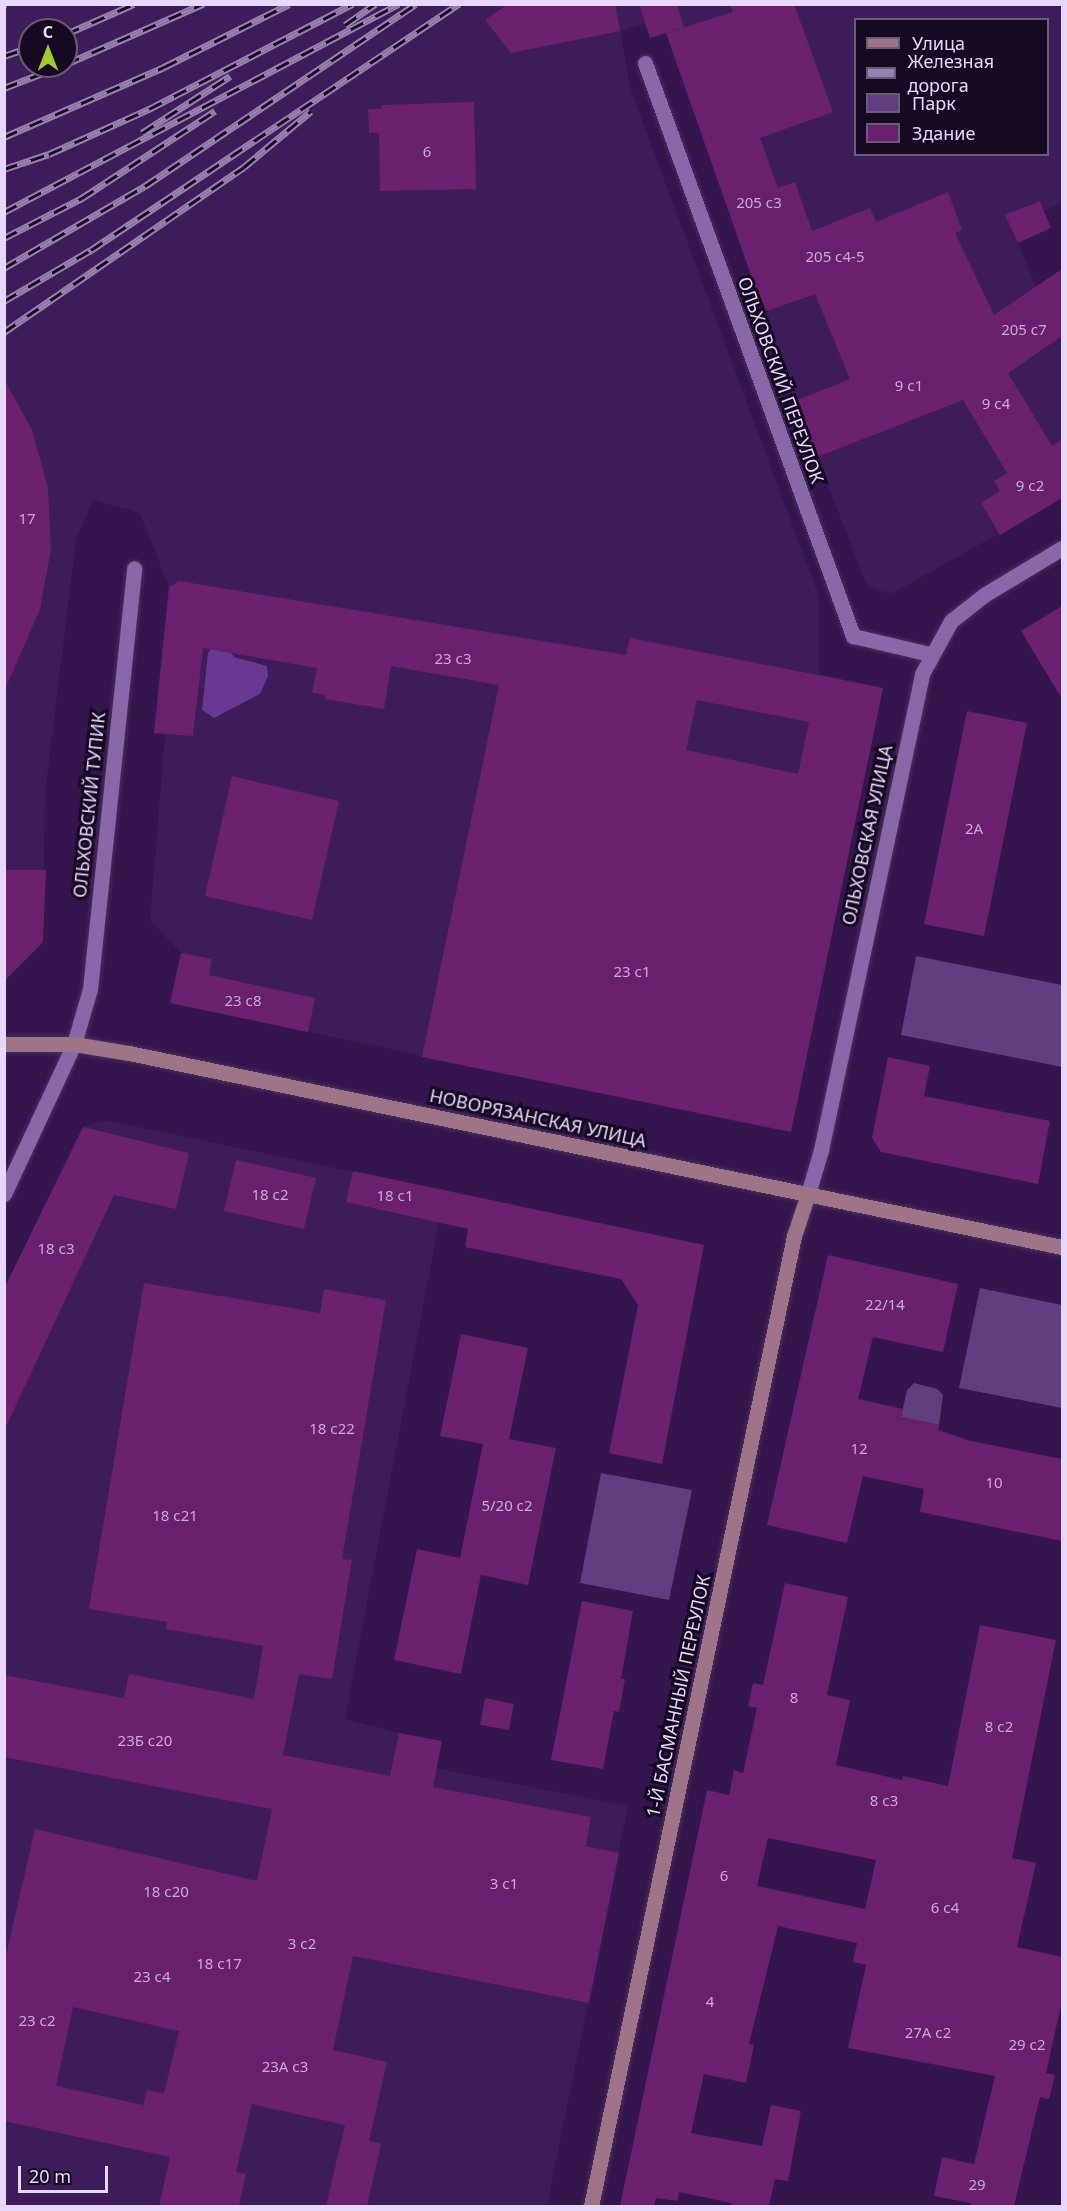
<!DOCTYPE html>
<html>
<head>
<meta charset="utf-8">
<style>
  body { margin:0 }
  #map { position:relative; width:1067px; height:2211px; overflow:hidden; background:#34154d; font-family:"Noto Sans",sans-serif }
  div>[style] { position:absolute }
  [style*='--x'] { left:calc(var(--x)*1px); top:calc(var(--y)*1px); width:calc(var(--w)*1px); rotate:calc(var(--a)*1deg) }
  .built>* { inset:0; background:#3e1c5a }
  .green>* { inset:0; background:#603e80 }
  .forest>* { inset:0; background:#693893 }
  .building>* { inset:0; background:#6b1f6f }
  .roads { filter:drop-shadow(0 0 2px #492f5e) drop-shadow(0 0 2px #492f5e) }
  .street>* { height:15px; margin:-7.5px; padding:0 7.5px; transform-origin:7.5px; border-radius:7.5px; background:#8868a8 }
  .secondary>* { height:15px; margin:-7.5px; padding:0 7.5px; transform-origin:7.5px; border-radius:7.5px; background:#9f7489 }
  .rail>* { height:7px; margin-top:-3.5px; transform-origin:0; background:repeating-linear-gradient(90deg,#160921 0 14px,#9881ae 0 28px); box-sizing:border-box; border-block:2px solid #9881ae }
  span { translate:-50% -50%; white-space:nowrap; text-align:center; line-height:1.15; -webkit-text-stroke:6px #160921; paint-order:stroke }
  .number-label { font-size:15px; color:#c8a9d7 }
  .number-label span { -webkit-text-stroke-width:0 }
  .street-label { font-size:18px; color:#e7d7fa }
  .frame { position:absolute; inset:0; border:6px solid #e7d7fa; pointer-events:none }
  .legend { position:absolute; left:854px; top:18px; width:195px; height:138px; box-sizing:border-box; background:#160921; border:2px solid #6a5b78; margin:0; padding:8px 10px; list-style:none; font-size:18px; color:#e7d7fa }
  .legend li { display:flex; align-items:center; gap:12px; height:30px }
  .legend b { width:30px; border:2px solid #6a5b78 }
  .north { position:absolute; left:18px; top:18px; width:60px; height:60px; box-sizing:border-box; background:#160921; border:2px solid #6a5b78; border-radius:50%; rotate:0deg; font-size:16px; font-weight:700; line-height:24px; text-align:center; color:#e7d7fa }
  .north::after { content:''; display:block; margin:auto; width:21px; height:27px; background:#9acb34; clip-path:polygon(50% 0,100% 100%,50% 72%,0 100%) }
  .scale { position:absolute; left:18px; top:2166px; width:90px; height:27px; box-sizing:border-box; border:3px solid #e7d7fa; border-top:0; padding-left:8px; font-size:18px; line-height:21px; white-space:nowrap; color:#e7d7fa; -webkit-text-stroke:4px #160921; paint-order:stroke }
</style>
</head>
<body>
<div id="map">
  <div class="built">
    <div style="clip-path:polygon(evenodd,5px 5px,1062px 5px,1062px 203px,1044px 211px,1039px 201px,1006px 215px,1036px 286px,1062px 269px,1062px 498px,891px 594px,867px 586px,795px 401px,666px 33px,650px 38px,645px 24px,620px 31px,631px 90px,819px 597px,819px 674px,883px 688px,791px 1132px,170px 1003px,181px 953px,150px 920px,165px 735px,154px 733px,169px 587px,140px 513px,93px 500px,76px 540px,45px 794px,43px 942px,5px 981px,5px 5px,856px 20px,1048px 20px,1048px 154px,856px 154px,856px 20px,5px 5px,30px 30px,66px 30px,66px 66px,30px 66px,30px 30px)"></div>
    <div style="clip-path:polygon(105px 1120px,445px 1191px,345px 1719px,399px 1733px,394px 1760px,628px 1806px,547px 2206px,5px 2206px,4px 1289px,83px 1127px)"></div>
  </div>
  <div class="green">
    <div style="clip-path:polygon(916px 956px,1062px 985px,1062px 1067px,901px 1035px)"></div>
    <div style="clip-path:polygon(980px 1288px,1062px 1305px,1062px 1408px,959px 1388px)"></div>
    <div style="clip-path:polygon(914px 1383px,937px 1389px,943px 1395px,939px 1425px,901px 1417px,907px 1390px)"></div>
    <div style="clip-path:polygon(601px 1473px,692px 1490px,669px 1600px,580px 1583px)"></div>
  </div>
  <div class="forest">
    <div style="clip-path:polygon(215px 641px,222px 641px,234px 657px,267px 666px,268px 676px,260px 694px,214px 718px,202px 710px,208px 653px)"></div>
  </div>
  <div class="building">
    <div style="clip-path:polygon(508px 4px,615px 4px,620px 31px,511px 53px,485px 20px)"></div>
    <div style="clip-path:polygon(639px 4px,677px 4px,684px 27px,650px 38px)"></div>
    <div style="clip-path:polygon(730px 4px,794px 4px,833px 112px,760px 138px,778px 188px,795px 182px,812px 231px,870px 208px,876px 222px,948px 192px,962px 230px,955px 233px,994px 315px,1062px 269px,1062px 336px,1008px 373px,1052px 446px,1062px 440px,1062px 498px,1000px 535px,981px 503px,1000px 491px,994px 481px,1007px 473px,963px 400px,817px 457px,795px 401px,850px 379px,815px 294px,764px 312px,666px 33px,733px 12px)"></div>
    <div style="clip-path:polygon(474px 102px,476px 189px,380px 191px,379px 133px,369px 133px,368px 109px,381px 109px,381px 105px)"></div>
    <div style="clip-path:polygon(1040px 201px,1051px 228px,1018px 243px,1005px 215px)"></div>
    <div style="clip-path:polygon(4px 379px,32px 430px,48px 488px,51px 549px,40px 609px,4px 692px)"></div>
    <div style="clip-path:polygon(evenodd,179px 581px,626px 655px,630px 638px,883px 688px,791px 1132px,422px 1057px,499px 685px,391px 666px,384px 709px,325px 699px,326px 695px,312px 693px,317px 668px,203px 648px,193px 736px,154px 733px,169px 587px,179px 581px,697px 700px,809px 722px,798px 774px,686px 750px,697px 700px)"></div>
    <div style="clip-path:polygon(1062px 606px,1062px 699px,1021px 631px)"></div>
    <div style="clip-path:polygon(967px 711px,1027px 723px,984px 936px,924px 924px)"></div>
    <div style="clip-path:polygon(232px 776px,339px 801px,312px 920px,205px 896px)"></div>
    <div style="clip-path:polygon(4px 870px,46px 870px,43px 942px,4px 981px)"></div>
    <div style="clip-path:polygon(181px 953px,212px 959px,209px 975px,315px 998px,308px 1032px,170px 1003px)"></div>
    <div style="clip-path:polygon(888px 1057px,930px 1066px,924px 1096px,1050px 1121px,1038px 1184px,881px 1152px,872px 1138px)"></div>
    <div style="clip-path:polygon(83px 1127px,189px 1153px,176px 1209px,114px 1195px,4px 1431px,4px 1289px)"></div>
    <div style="clip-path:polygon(236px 1160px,316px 1178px,304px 1229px,224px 1211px)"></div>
    <div style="clip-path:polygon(353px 1171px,704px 1245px,662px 1464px,609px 1453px,638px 1305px,621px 1279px,465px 1247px,468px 1229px,346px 1202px)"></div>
    <div style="clip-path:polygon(828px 1255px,958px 1284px,943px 1352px,873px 1337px,858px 1399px,903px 1409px,901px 1417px,939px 1425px,938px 1430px,971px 1441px,1062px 1459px,1062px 1541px,920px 1512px,924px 1489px,863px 1476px,847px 1543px,767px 1525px)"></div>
    <div style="clip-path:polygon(evenodd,144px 1283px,320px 1313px,324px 1289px,386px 1300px,342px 1559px,352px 1560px,332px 1679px,299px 1674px,283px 1755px,390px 1776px,399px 1733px,442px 1741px,433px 1787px,591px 1817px,586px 1846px,619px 1853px,589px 2003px,353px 1956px,333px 2050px,387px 2062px,369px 2141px,381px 2144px,367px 2206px,326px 2206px,345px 2125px,252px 2104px,236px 2172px,246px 2174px,239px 2206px,159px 2206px,170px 2157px,4px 2121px,4px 1964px,35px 1829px,257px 1881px,272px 1809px,4px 1757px,4px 1675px,124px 1698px,129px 1674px,254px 1699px,263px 1646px,166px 1629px,167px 1622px,89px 1609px,144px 1283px,73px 2007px,179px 2031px,164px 2093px,147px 2090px,143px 2105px,56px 2086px,73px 2007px)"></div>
    <div style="clip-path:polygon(461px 1334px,528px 1348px,509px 1439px,556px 1448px,528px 1585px,481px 1575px,461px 1674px,394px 1660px,417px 1549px,460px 1558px,483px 1444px,440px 1436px)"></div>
    <div style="clip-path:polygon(evenodd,785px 1583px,848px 1597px,827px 1695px,850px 1700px,836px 1765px,902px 1780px,903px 1776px,948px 1786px,980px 1625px,1056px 1640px,1012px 1858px,1036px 1863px,1017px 1947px,1062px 1957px,1062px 2001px,1046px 2073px,1055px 2075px,1049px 2099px,1040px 2097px,1014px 2206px,970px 2206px,971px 2203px,934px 2196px,942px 2157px,974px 2164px,995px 2076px,848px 2048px,866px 1965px,853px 1962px,857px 1943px,778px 1926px,749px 2044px,754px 2045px,746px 2083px,704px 2074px,691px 2133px,762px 2146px,771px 2105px,801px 2111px,788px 2181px,775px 2179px,769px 2206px,733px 2206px,731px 2203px,679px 2192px,678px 2201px,656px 2198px,654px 2206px,620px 2206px,707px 1790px,729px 1795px,734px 1770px,743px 1773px,757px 1708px,748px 1706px,753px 1683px,763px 1685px,785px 1583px,768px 1838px,876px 1860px,865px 1909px,757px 1886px,768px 1838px)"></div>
    <div style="clip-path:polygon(582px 1601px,633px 1611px,621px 1679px,625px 1679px,619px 1712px,614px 1711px,603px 1769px,551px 1760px)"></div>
    <div style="clip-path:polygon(485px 1698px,514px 1704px,509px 1730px,480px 1725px)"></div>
  </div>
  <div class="roads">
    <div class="street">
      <div style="--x:645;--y:63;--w:610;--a:70.05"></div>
      <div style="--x:853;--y:636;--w:79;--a:13.2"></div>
      <div style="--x:4;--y:1194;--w:166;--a:-65"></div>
      <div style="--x:74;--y:1044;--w:57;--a:-73.8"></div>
      <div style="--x:90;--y:989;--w:423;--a:-84"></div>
      <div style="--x:808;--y:1194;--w:46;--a:-73.5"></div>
      <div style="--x:821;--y:1150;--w:487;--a:-78"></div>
      <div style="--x:922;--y:674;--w:60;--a:-61.3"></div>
      <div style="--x:951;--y:621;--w:42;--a:-38.2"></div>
      <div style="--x:984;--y:595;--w:91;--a:-31.1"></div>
    </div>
    <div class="secondary">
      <div style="--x:4;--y:1044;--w:70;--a:0"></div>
      <div style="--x:74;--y:1044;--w:56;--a:9.3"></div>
      <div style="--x:129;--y:1053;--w:953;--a:11.75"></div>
      <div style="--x:591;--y:2206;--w:991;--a:-78.18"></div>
      <div style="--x:794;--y:1236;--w:44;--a:-71.6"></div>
    </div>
  </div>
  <div class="rail">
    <div style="--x:4;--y:5;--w:1;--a:-45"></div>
    <div style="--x:345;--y:25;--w:37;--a:-35"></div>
    <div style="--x:66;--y:34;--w:74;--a:-23.8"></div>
    <div style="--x:4;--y:56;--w:28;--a:-19"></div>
    <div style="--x:66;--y:64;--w:150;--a:-23.7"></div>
    <div style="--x:4;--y:88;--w:61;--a:-21.1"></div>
    <div style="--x:142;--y:133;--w:105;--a:-32.9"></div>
    <div style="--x:4;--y:137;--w:175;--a:-23.6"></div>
    <div style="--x:164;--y:67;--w:140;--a:-26.7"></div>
    <div style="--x:4;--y:169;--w:47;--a:-18.4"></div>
    <div style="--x:49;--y:154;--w:110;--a:-24.2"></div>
    <div style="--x:149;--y:109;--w:229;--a:-27.3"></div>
    <div style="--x:4;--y:212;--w:446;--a:-27.8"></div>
    <div style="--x:4;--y:238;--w:88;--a:-27.1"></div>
    <div style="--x:82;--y:198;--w:159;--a:-33.2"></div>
    <div style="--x:4;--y:268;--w:163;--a:-30.2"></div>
    <div style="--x:145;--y:186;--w:326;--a:-33.9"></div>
    <div style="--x:4;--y:301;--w:101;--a:-30.4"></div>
    <div style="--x:91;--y:250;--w:443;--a:-33.8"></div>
    <div style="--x:4;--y:332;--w:291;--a:-34.5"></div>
    <div style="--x:244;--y:167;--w:87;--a:-39.9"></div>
  </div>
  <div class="number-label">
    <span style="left:427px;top:152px">6</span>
    <span style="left:759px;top:203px">205 с3</span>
    <span style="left:835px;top:257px">205 с4-5</span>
    <span style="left:1024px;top:330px">205 с7</span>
    <span style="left:909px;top:386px">9 с1</span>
    <span style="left:996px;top:404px">9 с4</span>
    <span style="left:1030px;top:486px">9 с2</span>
    <span style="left:27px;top:519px">17</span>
    <span style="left:453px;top:659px">23 с3</span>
    <span style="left:974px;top:829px">2А</span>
    <span style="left:632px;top:972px">23 с1</span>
    <span style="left:243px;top:1001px">23 с8</span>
    <span style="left:270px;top:1195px">18 с2</span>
    <span style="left:395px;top:1196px">18 с1</span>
    <span style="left:56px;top:1249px">18 с3</span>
    <span style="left:885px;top:1305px">22/14</span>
    <span style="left:332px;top:1429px">18 с22</span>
    <span style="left:859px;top:1449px">12</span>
    <span style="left:994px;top:1483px">10</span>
    <span style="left:507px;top:1506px">5/20 с2</span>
    <span style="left:175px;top:1516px">18 с21</span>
    <span style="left:794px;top:1698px">8</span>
    <span style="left:999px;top:1727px">8 с2</span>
    <span style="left:145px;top:1741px">23Б с20</span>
    <span style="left:884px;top:1801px">8 с3</span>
    <span style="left:724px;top:1876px">6</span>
    <span style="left:504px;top:1884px">3 с1</span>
    <span style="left:166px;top:1892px">18 с20</span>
    <span style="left:945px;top:1908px">6 с4</span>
    <span style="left:302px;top:1944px">3 с2</span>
    <span style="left:219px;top:1964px">18 с17</span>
    <span style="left:152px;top:1977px">23 с4</span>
    <span style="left:710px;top:2002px">4</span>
    <span style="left:37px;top:2021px">23 с2</span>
    <span style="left:928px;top:2033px">27А с2</span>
    <span style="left:1027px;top:2045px">29 с2</span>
    <span style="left:285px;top:2067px">23А с3</span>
    <span style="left:977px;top:2185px">29</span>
  </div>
  <div class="street-label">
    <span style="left:781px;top:380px;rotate:70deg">ОЛЬХОВСКИЙ ПЕРЕУЛОК</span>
    <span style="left:89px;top:805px;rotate:-84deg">ОЛЬХОВСКИЙ ТУПИК</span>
    <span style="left:867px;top:835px;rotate:-78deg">ОЛЬХОВСКАЯ УЛИЦА</span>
    <span style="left:538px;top:1118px;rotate:12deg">НОВОРЯЗАНСКАЯ УЛИЦА</span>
    <span style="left:678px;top:1696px;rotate:-78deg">1-Й БАСМАННЫЙ ПЕРЕУЛОК</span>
  </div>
  <div class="frame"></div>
  <ul class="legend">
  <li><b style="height:8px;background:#9f7489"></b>Улица</li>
  <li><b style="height:8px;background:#9881ae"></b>Железная дорога</li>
  <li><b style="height:16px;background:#603e80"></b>Парк</li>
  <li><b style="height:16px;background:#6b1f6f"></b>Здание</li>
  </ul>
  <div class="north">С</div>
  <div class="scale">20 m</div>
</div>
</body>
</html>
